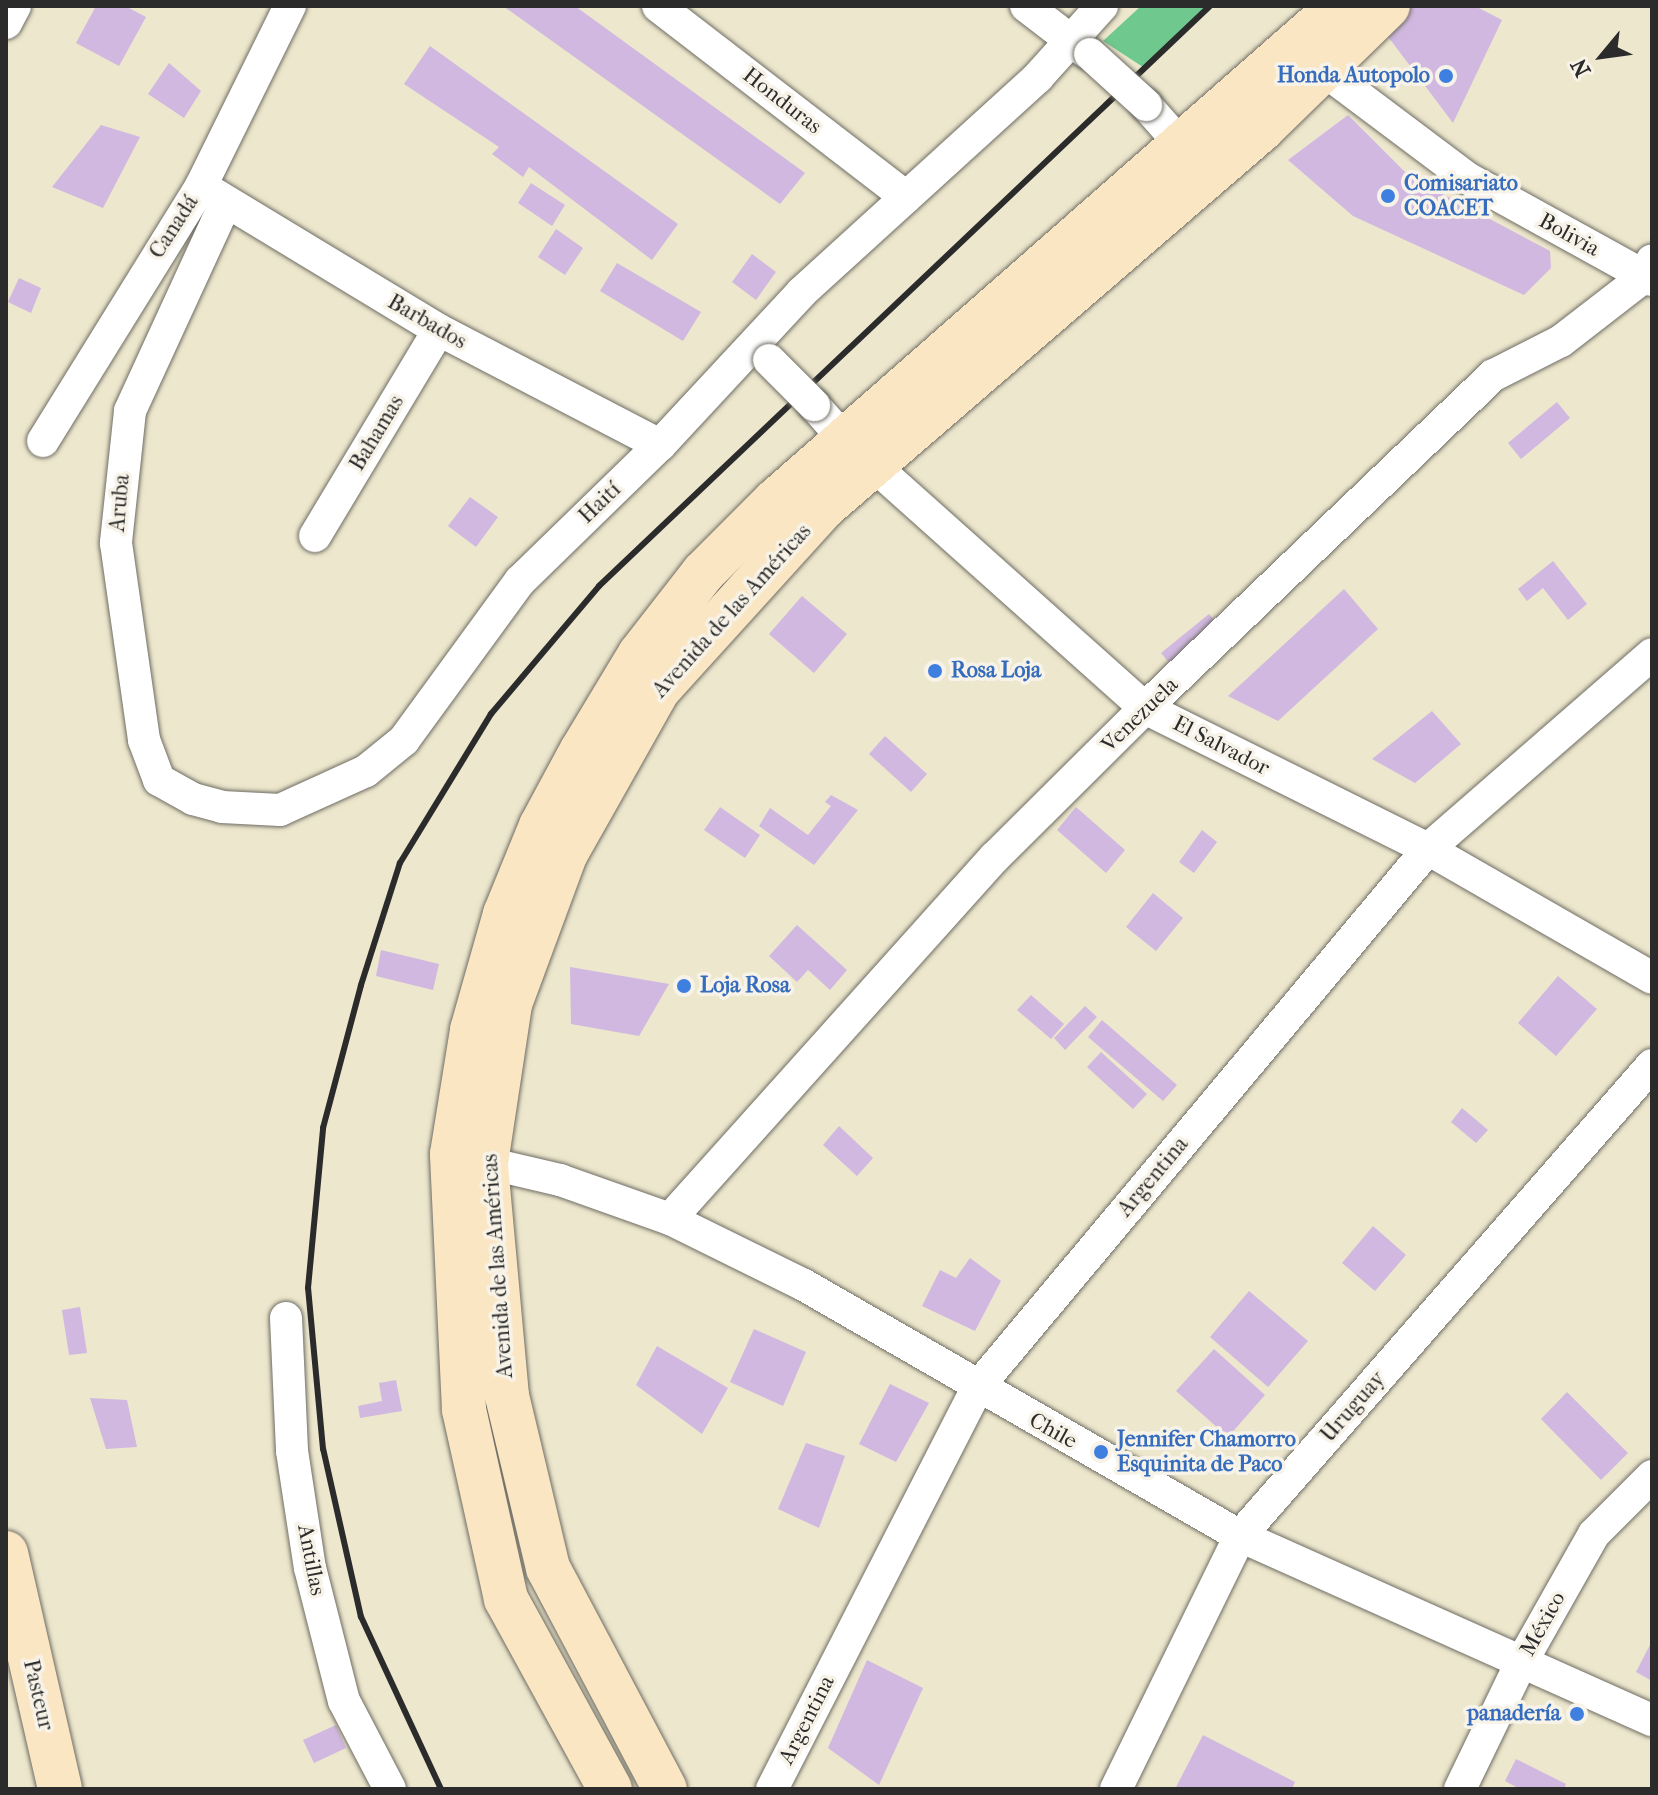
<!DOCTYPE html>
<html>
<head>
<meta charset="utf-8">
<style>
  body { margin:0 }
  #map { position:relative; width:1658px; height:1795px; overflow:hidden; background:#ede7cd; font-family:"IM FELL French Canon",serif }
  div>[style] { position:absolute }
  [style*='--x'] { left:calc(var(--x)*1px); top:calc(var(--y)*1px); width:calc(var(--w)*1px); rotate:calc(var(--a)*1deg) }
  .green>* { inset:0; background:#6fc88e }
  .building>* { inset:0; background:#d1b8e0 }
  .roads { filter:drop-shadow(0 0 2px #6f6d64) drop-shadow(0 0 2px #6f6d64) }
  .street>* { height:32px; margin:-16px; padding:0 16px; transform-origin:16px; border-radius:16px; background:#fff }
  .secondary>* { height:44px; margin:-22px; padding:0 22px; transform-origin:22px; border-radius:22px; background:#fbe6c4 }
  .rail>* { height:6px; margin:-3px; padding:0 3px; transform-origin:3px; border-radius:3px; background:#2b2b2b }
  .bridges { filter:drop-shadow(0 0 2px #6f6d64) drop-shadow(0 0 2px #6f6d64) }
  .street-bridge>* { height:32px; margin:-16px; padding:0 16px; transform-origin:16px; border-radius:16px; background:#fff }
  .dots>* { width:22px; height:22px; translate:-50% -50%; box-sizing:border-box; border:4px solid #f7f3e8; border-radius:50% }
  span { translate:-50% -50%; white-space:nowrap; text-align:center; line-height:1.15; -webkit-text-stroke:7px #f7f3e8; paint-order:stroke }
  .shop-label { font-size:22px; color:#366cbe; font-weight:700 }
  .right { translate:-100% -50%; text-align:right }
  .left { translate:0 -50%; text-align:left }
  .street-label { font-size:22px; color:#2b2b2b }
  .frame { position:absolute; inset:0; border:8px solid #2b2b2b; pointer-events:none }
  .north { position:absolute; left:1562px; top:16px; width:80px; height:80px; -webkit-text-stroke:6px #f7f3e8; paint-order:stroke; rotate:241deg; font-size:22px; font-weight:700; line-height:32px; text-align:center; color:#2b2b2b }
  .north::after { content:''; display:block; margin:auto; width:28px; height:36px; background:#2b2b2b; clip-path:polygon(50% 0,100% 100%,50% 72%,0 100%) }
</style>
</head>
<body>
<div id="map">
  <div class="green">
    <div style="clip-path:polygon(1141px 6px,1208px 6px,1143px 67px,1103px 41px)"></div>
  </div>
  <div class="building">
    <div style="clip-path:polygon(96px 6px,125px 6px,146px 17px,119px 66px,76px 43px)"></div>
    <div style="clip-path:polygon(503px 6px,575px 6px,805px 173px,780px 204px)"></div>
    <div style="clip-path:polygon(1407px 6px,1475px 6px,1502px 20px,1453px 123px,1383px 30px)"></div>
    <div style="clip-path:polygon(430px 46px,678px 224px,652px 260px,529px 167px,523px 177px,492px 154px,499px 147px,404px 84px)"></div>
    <div style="clip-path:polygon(169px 63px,201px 91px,184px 118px,148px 94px)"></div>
    <div style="clip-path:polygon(1348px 115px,1409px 176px,1550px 251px,1551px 268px,1524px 295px,1353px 216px,1288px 160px)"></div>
    <div style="clip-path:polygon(101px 125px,140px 137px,103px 208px,52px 187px)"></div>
    <div style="clip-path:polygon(531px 183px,565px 205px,552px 226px,518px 203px)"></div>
    <div style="clip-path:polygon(556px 229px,583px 248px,565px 275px,538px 257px)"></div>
    <div style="clip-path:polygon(752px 254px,776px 272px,756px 300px,732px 282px)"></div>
    <div style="clip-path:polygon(617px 263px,701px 312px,683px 341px,600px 291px)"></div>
    <div style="clip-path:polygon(19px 278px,41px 288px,31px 313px,8px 302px)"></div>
    <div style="clip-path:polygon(1557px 402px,1570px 418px,1521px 459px,1508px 443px)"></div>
    <div style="clip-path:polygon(470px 497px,498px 517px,476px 547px,448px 526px)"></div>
    <div style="clip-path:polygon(1553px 561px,1587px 604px,1568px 620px,1543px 588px,1527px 601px,1518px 589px)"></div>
    <div style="clip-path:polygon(1344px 589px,1378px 629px,1278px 721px,1228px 696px)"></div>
    <div style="clip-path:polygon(802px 596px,847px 634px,814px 673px,769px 634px)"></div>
    <div style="clip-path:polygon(1209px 614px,1219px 626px,1171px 665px,1161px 653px)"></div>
    <div style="clip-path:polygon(1432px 711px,1461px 744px,1415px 783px,1372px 759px)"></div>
    <div style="clip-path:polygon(885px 736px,927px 774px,911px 792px,869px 754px)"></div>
    <div style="clip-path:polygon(831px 795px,858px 810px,814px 865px,759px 826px,770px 808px,808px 835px,831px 806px,825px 802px)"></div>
    <div style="clip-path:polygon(720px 807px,760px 835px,745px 858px,704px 830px)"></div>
    <div style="clip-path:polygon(1076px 807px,1125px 850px,1106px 873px,1057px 830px)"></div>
    <div style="clip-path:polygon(1202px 830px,1217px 842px,1194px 873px,1179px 862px)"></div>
    <div style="clip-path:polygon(1153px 893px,1183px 918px,1156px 951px,1126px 927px)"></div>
    <div style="clip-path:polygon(797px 925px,847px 970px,830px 990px,808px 970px,797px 982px,769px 956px)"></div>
    <div style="clip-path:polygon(381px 950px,439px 964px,433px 990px,376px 976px)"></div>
    <div style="clip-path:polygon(570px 967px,669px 984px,639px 1036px,571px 1024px)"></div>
    <div style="clip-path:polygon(1558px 976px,1597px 1009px,1556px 1056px,1518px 1023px)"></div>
    <div style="clip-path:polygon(1031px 995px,1064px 1024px,1051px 1039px,1017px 1010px)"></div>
    <div style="clip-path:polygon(1085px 1006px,1097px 1017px,1065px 1050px,1054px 1038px)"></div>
    <div style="clip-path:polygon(1102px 1020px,1177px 1085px,1163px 1101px,1088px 1037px)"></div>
    <div style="clip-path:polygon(1101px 1052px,1147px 1094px,1133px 1109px,1087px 1067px)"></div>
    <div style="clip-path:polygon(1462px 1108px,1488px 1130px,1476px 1143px,1451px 1122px)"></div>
    <div style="clip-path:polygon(839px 1126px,873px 1158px,857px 1176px,823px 1145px)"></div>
    <div style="clip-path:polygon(1373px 1226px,1406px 1255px,1375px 1291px,1342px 1263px)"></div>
    <div style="clip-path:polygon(970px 1258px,1001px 1281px,975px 1331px,922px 1306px,940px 1270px,956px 1278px)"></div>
    <div style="clip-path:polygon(1249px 1291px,1308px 1341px,1268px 1387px,1210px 1337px)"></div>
    <div style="clip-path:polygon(80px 1307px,87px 1353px,69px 1355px,62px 1310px)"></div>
    <div style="clip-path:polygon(754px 1329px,806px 1352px,783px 1406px,730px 1382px)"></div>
    <div style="clip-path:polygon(657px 1346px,728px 1388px,702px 1434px,636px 1385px)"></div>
    <div style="clip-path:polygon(1214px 1349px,1265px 1395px,1228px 1437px,1176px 1391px)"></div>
    <div style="clip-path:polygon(396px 1380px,402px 1411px,360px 1418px,358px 1406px,382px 1401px,379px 1383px)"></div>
    <div style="clip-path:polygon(890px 1384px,929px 1403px,896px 1462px,859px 1444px)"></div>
    <div style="clip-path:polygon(1567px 1392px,1628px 1453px,1601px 1480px,1541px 1419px)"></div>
    <div style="clip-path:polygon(90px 1398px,127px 1400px,137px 1447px,106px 1449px)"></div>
    <div style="clip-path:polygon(806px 1443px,845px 1456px,819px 1528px,778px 1509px)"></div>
    <div style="clip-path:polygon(1652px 1641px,1652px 1681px,1636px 1672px)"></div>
    <div style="clip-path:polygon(867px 1660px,923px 1688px,879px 1785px,828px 1748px)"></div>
    <div style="clip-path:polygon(336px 1725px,346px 1748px,314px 1763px,303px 1740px)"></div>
    <div style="clip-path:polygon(1203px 1735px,1295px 1782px,1292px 1789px,1175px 1789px)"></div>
    <div style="clip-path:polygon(1516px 1759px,1566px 1784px,1564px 1789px,1520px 1789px,1505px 1781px)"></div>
  </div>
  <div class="roads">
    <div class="street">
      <div style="--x:658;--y:6;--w:313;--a:37.6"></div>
      <div style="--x:1026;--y:6;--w:76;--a:37.5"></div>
      <div style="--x:6;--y:23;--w:19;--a:-62"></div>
      <div style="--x:1306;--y:57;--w:201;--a:36.9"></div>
      <div style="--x:1467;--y:178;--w:211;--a:28.9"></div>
      <div style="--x:1146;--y:105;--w:56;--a:48.6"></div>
      <div style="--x:201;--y:186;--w:278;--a:31.2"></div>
      <div style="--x:439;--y:330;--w:249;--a:27.5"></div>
      <div style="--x:226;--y:202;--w:230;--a:114.7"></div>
      <div style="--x:130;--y:411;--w:133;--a:96.1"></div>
      <div style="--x:116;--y:543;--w:199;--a:81.9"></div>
      <div style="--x:144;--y:740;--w:43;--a:69.4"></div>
      <div style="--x:159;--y:780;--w:39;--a:29"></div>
      <div style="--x:193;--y:799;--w:30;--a:15"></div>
      <div style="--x:222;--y:807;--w:58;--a:3"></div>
      <div style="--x:280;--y:810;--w:94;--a:-24.4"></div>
      <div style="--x:366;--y:771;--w:49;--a:-39.2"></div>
      <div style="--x:404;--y:740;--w:197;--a:-53.9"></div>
      <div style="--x:520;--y:581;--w:195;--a:-44.2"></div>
      <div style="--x:660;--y:445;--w:209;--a:-47.1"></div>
      <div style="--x:802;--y:292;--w:319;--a:-42.3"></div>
      <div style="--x:1038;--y:77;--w:96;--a:-48"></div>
      <div style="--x:814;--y:405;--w:45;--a:48.6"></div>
      <div style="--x:844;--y:439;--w:404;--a:41.8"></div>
      <div style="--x:1145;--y:708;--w:316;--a:26.5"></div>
      <div style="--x:1428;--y:849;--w:258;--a:29.9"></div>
      <div style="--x:43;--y:441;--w:300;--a:-58.2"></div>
      <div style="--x:201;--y:186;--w:201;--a:-63.7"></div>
      <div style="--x:315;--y:536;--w:240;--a:-59"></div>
      <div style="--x:466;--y:1158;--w:97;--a:13.2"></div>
      <div style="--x:560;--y:1180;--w:117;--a:19.5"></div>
      <div style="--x:670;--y:1219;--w:149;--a:26.2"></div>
      <div style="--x:804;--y:1285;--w:503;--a:29.93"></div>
      <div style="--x:1240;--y:1536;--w:451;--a:24.1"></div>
      <div style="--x:670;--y:1219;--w:486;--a:-48.1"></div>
      <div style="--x:995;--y:857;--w:211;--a:-44.8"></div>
      <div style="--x:1145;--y:708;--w:482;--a:-43.7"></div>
      <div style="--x:1494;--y:375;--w:75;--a:-26.9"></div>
      <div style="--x:1561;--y:341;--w:106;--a:-37.7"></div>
      <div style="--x:1645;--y:276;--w:17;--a:-66"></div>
      <div style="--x:286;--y:1318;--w:133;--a:87.4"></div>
      <div style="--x:292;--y:1451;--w:118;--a:81.3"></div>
      <div style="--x:310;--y:1568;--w:137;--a:75.7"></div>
      <div style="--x:344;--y:1701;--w:99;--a:62.4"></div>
      <div style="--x:772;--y:1789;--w:450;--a:-62.9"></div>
      <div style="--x:977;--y:1388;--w:703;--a:-50.08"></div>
      <div style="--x:1428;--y:849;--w:297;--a:-41"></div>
      <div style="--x:1116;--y:1789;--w:282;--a:-63.9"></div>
      <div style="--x:1240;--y:1536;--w:626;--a:-48.82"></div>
      <div style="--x:1460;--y:1789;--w:140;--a:-64.2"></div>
      <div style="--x:1521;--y:1663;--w:148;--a:-60.5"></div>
      <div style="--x:1594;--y:1534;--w:82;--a:-45"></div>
    </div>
    <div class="secondary">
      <div style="--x:6;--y:1553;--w:242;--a:77.1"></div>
      <div style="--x:610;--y:1789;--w:217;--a:-118.7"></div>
      <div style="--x:506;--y:1599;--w:194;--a:-102.5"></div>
      <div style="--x:464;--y:1410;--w:256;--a:-92.7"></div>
      <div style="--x:452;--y:1154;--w:126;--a:-80.8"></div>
      <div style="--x:472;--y:1030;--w:121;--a:-74.1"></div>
      <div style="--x:505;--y:914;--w:95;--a:-67.8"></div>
      <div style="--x:541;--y:826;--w:86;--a:-61.7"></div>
      <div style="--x:582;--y:750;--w:112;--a:-58.9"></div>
      <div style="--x:640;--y:654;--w:103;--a:-52.1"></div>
      <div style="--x:703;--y:573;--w:102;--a:-45"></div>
      <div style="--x:775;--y:501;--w:750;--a:-41.27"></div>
      <div style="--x:665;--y:1789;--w:250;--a:-117.9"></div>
      <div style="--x:548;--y:1568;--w:177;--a:-103.4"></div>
      <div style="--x:507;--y:1396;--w:234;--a:-95.2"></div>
      <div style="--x:486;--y:1163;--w:161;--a:-81.4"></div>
      <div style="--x:510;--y:1004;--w:159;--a:-69.7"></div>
      <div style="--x:565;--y:855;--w:189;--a:-60.6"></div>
      <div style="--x:658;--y:690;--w:247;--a:-47.8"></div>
      <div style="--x:824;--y:507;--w:579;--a:-40.79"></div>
      <div style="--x:1262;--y:129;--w:176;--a:-44.3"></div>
    </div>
  </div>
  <div class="rail">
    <div style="--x:441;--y:1789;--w:190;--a:-114.9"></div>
    <div style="--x:361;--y:1617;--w:172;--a:-102.7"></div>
    <div style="--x:323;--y:1449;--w:162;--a:-95.3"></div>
    <div style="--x:308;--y:1288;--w:161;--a:-84.6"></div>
    <div style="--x:323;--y:1128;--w:148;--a:-75.1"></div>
    <div style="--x:361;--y:985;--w:128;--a:-72.3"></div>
    <div style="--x:400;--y:863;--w:175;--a:-58.6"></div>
    <div style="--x:491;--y:714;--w:167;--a:-49.8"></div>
    <div style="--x:599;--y:586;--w:842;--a:-43.51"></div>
  </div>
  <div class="bridges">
    <div class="street-bridge">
      <div style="--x:1090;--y:54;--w:76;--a:42.3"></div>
      <div style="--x:769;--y:360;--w:64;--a:45"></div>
    </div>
  </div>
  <div class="dots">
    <div style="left:1446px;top:76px;background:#3f7fe0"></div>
    <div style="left:1388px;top:196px;background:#3f7fe0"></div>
    <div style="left:935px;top:671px;background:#3f7fe0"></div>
    <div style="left:684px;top:986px;background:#3f7fe0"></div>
    <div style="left:1101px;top:1452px;background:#3f7fe0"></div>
    <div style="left:1577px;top:1714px;background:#3f7fe0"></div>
  </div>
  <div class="shop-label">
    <span class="right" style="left:1430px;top:76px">Honda Autopolo</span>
    <span class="left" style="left:1404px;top:196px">Comisariato<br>COACET</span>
    <span class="left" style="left:951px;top:671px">Rosa Loja</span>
    <span class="left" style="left:700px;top:986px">Loja Rosa</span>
    <span class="left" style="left:1117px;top:1452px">Jennifer Chamorro<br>Esquinita de Paco</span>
    <span class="right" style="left:1561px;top:1714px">panadería</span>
  </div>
  <div class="street-label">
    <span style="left:782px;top:101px;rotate:38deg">Honduras</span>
    <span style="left:174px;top:227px;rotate:-57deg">Canadá</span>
    <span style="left:1569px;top:235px;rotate:29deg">Bolivia</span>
    <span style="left:427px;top:322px;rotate:30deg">Barbados</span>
    <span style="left:377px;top:433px;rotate:-59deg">Bahamas</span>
    <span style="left:120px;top:503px;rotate:-85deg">Aruba</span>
    <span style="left:600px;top:503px;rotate:-44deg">Haití</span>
    <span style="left:732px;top:611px;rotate:-48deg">Avenida de las Américas</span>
    <span style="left:1140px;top:715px;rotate:-44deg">Venezuela</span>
    <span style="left:1221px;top:746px;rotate:27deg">El Salvador</span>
    <span style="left:1153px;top:1177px;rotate:-50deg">Argentina</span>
    <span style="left:498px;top:1266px;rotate:-94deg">Avenida de las Américas</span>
    <span style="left:1353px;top:1407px;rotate:-49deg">Uruguay</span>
    <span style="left:1053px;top:1431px;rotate:29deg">Chile</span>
    <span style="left:311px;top:1560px;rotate:79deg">Antillas</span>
    <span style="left:1543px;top:1624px;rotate:-61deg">México</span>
    <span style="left:38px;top:1695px;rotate:77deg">Pasteur</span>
    <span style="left:807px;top:1720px;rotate:-63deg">Argentina</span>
  </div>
  <div class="frame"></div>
  <div class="north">N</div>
</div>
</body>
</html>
